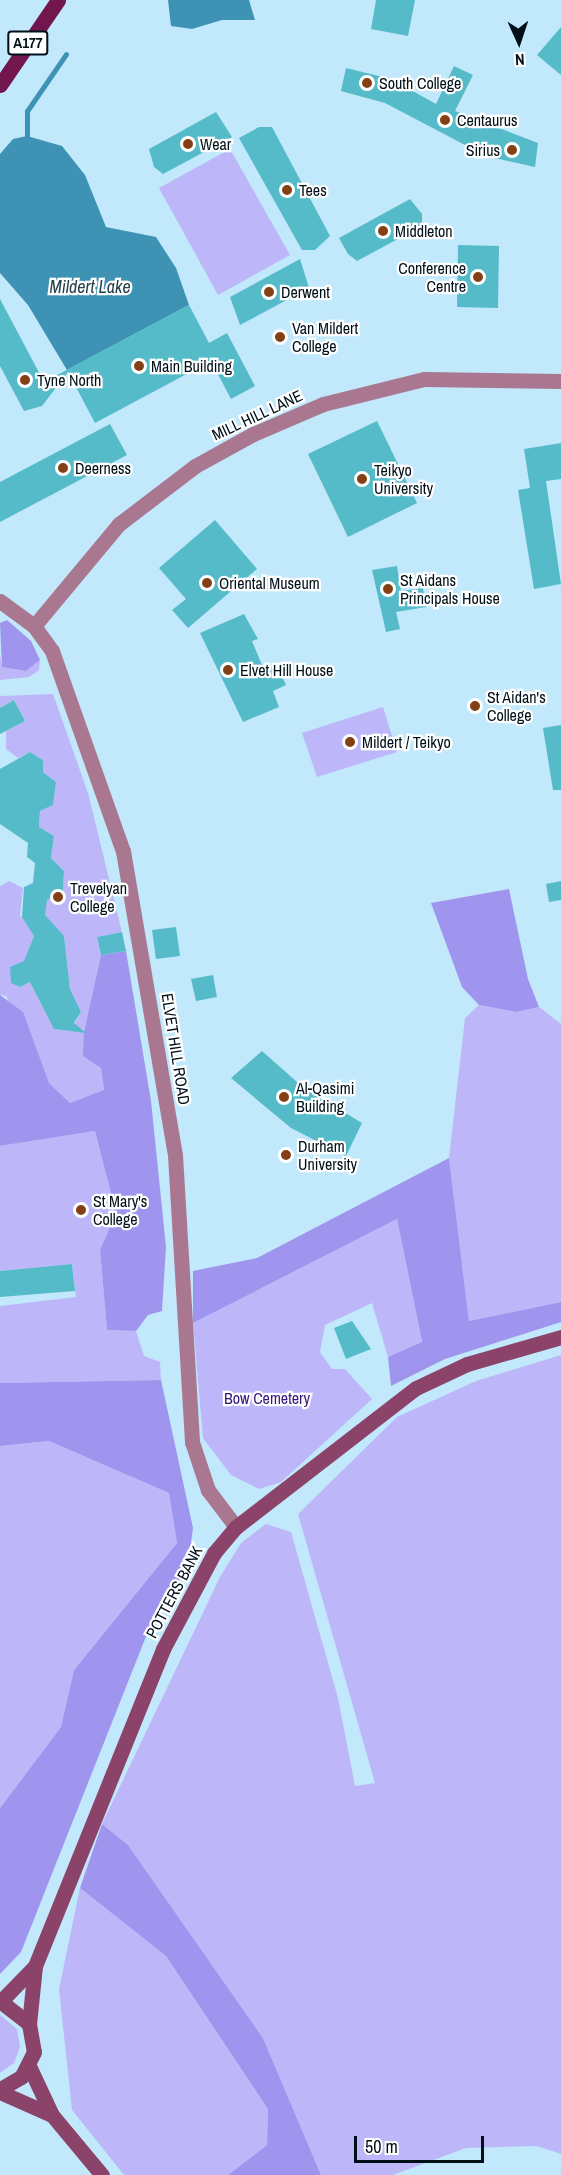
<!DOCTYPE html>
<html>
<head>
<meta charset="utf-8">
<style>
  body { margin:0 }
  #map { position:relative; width:561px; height:2175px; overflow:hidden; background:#c1e8fb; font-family:"Archivo Narrow",sans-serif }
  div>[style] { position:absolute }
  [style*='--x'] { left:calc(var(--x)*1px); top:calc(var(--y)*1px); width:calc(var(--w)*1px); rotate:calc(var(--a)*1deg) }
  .green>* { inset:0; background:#bdb7fa }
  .forest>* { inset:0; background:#a095ee }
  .water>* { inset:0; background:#3e93b5 }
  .stream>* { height:5px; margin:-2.5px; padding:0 2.5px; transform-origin:2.5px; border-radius:2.5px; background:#3e93b5 }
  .building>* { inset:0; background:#56bbc9 }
  .street>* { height:15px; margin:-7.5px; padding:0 7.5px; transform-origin:7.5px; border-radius:7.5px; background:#aa7790 }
  .secondary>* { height:15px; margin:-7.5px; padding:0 7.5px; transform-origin:7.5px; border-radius:7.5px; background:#8b436a }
  .primary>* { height:15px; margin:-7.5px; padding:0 7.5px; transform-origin:7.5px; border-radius:7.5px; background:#72174e }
  .dots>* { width:16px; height:16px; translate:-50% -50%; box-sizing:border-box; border:3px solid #fff; border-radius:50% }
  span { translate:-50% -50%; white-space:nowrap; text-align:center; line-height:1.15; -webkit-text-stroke:4.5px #fff; paint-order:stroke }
  .shield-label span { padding:2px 4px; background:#fff; border:2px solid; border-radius:4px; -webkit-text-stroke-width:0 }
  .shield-label { font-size:15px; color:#001018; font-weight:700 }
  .poi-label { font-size:16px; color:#001018 }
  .left { translate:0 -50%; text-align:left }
  .right { translate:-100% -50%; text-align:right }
  .street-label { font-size:16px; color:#001018 }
  .park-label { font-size:16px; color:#36197a }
  .water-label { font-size:18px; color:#253f4b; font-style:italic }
  .north { position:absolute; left:489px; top:12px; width:60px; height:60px; -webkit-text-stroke:4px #fff; paint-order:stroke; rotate:177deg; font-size:16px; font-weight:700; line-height:24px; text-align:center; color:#001018 }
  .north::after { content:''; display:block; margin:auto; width:21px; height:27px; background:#001018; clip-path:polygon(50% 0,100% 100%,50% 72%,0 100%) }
  .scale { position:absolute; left:354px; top:2136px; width:130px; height:27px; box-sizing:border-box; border:3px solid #001018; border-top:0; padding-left:8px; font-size:18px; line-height:21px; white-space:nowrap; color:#001018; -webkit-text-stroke:4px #fff; paint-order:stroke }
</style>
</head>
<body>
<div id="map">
  <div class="green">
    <div style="clip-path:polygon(230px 149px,290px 255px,218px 295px,159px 188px)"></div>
    <div style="clip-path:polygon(0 655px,2px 667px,26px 671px,40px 660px,39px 670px,29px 677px,0 680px)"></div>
    <div style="clip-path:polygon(53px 694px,88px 793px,122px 932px,97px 937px,101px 955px,84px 1032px,101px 1068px,104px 1091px,70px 1103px,49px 1083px,6px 996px,0 995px,0 886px,9px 881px,23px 888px,20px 916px,29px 921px,34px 936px,28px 951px,35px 957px,11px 982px,20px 987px,30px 982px,55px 1029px,71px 1031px,81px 1012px,70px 989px,64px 936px,52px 927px,39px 904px,63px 891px,64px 871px,51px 858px,54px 836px,39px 827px,40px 811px,53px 805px,56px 782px,43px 772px,43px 760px,30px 752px,18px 758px,6px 749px,6px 731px,25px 721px,14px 700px,0 708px,0 696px)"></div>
    <div style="clip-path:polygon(383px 707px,397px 752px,317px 777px,302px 733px)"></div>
    <div style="clip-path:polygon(479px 1005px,516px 1012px,539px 1007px,561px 1024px,561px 1302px,469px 1321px,449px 1158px,465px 1018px)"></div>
    <div style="clip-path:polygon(95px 1131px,116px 1213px,100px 1250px,107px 1330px,136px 1331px,144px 1356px,160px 1362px,161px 1380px,0 1383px,0 1306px,76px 1297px,72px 1264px,0 1271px,0 1146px)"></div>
    <div style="clip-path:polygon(397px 1219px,422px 1343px,388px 1357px,372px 1303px,325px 1325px,320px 1352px,332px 1369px,345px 1369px,372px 1399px,281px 1482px,259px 1489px,231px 1475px,203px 1438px,193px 1323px)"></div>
    <div style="clip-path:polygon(561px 1355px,561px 2154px,537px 2146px,466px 2148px,393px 2175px,321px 2175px,263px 2038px,128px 1845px,102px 1824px,220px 1577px,241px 1543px,266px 1524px,291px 1532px,338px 1698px,355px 1786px,375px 1783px,298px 1514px,397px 1417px,476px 1381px)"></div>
    <div style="clip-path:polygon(49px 1441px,169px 1493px,177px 1543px,74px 1670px,61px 1727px,0 1808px,0 1446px)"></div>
    <div style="clip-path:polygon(80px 1888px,166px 1956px,268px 2109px,267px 2145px,228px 2175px,124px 2175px,72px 2110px,59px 1989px)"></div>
    <div style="clip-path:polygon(0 2015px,17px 2029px,20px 2047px,14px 2063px,0 2073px)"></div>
  </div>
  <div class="forest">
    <div style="clip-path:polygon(7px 620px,31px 641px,40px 660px,26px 671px,2px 667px,0 623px)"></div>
    <div style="clip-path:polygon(509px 889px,528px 979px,539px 1007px,516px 1012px,479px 1005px,462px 987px,431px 903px)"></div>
    <div style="clip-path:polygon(126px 951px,151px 1101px,166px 1247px,162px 1311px,148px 1315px,136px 1331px,107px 1330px,100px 1250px,116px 1213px,95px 1131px,0 1146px,0 995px,23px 1012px,49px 1083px,70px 1103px,104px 1090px,101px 1068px,83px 1056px,84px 1032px,101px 955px)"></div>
    <div style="clip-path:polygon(449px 1158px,469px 1321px,561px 1302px,561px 1322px,445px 1359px,391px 1386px,388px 1357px,422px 1342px,397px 1219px,193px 1323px,193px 1271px,257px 1258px)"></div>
    <div style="clip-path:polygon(161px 1380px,193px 1528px,188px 1566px,147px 1634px,21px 1952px,0 1974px,0 1808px,61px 1727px,74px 1670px,177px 1543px,169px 1493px,49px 1441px,0 1446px,0 1383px)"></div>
    <div style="clip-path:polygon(102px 1824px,128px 1845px,263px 2038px,321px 2175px,228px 2175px,267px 2145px,268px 2109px,166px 1956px,80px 1888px)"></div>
  </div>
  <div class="water">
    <div style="clip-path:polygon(168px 0,249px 0,255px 20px,222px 20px,192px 29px,171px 26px)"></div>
    <div style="clip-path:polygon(27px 136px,62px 146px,85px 175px,106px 227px,156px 237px,176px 268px,189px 305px,67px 370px,28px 305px,0 273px,0 154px,13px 139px)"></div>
  </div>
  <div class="stream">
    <div style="--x:27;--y:136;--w:25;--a:-90"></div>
    <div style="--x:27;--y:111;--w:69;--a:-55.6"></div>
  </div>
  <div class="building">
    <div style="clip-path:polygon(376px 0,415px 0,408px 36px,371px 29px)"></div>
    <div style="clip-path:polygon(561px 27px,561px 75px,537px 55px)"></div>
    <div style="clip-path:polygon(454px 66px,473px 75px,455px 111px,538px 143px,535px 167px,486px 156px,385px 103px,341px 91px,346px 68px,391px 79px,436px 104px)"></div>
    <div style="clip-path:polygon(216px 112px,232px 137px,163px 174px,154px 167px,149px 149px)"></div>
    <div style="clip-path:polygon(259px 127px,272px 127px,330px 236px,315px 250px,302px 250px,239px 138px)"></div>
    <div style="clip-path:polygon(410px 199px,422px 214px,422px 226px,357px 261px,348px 254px,339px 238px)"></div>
    <div style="clip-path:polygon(458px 245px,499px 246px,498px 308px,457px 307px)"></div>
    <div style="clip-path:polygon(300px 259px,309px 288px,240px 325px,230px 297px)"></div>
    <div style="clip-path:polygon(0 299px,44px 382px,189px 305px,209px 343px,227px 333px,255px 386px,231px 399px,211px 361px,95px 423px,68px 372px,42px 406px,24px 411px,0 366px)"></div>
    <div style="clip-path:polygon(377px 421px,417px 503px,348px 537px,308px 454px)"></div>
    <div style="clip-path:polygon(110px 424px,127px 455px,0 522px,0 482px)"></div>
    <div style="clip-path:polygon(561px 443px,561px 479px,546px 481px,561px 584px,534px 589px,518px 490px,530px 488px,524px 449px)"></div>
    <div style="clip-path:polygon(215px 520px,257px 569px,188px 628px,172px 610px,186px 599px,159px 568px)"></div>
    <div style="clip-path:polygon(397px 566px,401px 591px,423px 588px,426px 607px,396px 612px,400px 629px,386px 632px,372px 570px)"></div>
    <div style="clip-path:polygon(244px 614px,258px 639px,252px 641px,264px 670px,277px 665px,286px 685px,273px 691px,279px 707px,243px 722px,200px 633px)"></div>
    <div style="clip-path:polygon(14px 700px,25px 721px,0 734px,0 708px)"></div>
    <div style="clip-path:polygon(561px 725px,561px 790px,553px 790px,543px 728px)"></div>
    <div style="clip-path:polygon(30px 752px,43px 760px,43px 772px,56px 782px,53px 805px,40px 811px,39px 827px,54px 836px,51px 858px,64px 871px,63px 891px,47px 900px,45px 915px,64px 936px,70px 989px,81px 1012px,74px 1023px,86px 1033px,54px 1029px,30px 982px,20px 987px,11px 983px,10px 967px,24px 961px,34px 936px,22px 917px,24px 887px,33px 883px,35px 863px,27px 857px,28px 843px,0 824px,0 769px)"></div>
    <div style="clip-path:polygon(561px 881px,561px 900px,549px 902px,546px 884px)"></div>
    <div style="clip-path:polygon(176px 927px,180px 956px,156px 959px,152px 930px)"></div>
    <div style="clip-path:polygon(122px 932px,126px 951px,101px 955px,97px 937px)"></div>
    <div style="clip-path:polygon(213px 975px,217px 997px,196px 1001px,191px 979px)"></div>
    <div style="clip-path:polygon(262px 1051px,305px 1089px,362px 1123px,346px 1156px,291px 1128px,231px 1078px)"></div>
    <div style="clip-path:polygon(72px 1264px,75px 1291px,0 1297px,0 1271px)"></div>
    <div style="clip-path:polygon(352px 1321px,371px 1349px,346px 1359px,334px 1328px)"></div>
  </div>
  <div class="street">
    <div style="--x:0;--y:601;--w:42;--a:36.3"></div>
    <div style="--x:34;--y:626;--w:31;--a:54"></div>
    <div style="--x:52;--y:651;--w:212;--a:70.5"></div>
    <div style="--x:123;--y:851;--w:308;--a:80.3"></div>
    <div style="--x:175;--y:1155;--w:288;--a:86.6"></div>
    <div style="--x:192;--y:1442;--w:51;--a:71.6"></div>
    <div style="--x:208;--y:1490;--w:46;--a:52.9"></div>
    <div style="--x:34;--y:626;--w:133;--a:-50.2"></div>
    <div style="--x:119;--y:524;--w:96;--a:-37.3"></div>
    <div style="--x:195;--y:466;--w:66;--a:-28.9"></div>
    <div style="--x:253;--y:434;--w:76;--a:-23.2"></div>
    <div style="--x:323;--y:404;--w:104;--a:-13.9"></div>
    <div style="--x:424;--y:379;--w:137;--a:0.8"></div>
  </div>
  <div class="secondary">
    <div style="--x:0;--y:2001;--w:37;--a:38"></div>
    <div style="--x:29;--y:2024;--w:28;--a:80"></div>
    <div style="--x:34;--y:2052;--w:28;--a:117"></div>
    <div style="--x:21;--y:2077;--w:24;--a:150"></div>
    <div style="--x:1;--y:2001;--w:49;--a:-45.8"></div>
    <div style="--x:29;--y:2024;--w:58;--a:-84.1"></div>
    <div style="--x:35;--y:1966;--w:342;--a:-68"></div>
    <div style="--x:163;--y:1649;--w:109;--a:-62"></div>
    <div style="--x:214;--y:1553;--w:34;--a:-50"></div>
    <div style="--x:236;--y:1527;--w:227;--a:-37.7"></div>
    <div style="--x:416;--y:1388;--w:56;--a:-25.2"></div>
    <div style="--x:467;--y:1364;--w:98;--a:-16"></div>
    <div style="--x:29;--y:2066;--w:54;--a:64.9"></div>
    <div style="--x:52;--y:2115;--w:78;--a:50.2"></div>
    <div style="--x:0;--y:2092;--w:57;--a:23.9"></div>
  </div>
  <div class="primary">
    <div style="--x:0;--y:85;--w:103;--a:-55.7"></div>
  </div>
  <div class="dots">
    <div style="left:367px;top:83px;background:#844015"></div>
    <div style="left:445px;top:120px;background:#844015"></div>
    <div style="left:188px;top:144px;background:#844015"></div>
    <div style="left:512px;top:150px;background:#844015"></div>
    <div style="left:287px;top:190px;background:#844015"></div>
    <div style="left:383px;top:231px;background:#844015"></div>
    <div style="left:478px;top:277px;background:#844015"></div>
    <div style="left:269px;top:292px;background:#844015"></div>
    <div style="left:280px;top:337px;background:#844015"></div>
    <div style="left:139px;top:366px;background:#844015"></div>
    <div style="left:25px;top:380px;background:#844015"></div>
    <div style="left:63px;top:468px;background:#844015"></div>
    <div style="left:362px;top:479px;background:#844015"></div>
    <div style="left:207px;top:583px;background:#844015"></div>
    <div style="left:388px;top:589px;background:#844015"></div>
    <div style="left:228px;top:670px;background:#844015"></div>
    <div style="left:475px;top:706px;background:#844015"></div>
    <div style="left:350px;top:742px;background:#844015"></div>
    <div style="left:58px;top:897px;background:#844015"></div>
    <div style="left:284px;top:1097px;background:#844015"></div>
    <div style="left:286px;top:1155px;background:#844015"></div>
    <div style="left:81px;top:1210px;background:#844015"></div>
  </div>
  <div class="shield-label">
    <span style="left:28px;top:43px">A177</span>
  </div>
  <div class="poi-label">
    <span class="left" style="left:379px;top:83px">South College</span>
    <span class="left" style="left:457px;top:120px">Centaurus</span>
    <span class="left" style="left:200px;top:144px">Wear</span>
    <span class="right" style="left:500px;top:150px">Sirius</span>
    <span class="left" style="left:299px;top:190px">Tees</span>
    <span class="left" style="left:395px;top:231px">Middleton</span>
    <span class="right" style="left:466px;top:277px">Conference<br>Centre</span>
    <span class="left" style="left:281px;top:292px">Derwent</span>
    <span class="left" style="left:292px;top:337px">Van Mildert<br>College</span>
    <span class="left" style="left:151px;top:366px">Main Building</span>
    <span class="left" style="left:37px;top:380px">Tyne North</span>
    <span class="left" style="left:75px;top:468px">Deerness</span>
    <span class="left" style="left:374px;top:479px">Teikyo<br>University</span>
    <span class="left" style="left:400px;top:589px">St Aidans<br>Principals House</span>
    <span class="left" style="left:219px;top:583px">Oriental Museum</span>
    <span class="left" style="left:240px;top:670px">Elvet Hill House</span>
    <span class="left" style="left:487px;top:706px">St Aidan's<br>College</span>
    <span class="left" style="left:362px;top:742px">Mildert / Teikyo</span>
    <span class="left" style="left:70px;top:897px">Trevelyan<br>College</span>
    <span class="left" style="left:296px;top:1097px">Al-Qasimi<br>Building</span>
    <span class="left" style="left:298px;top:1155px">Durham<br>University</span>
    <span class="left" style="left:93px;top:1210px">St Mary's<br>College</span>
  </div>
  <div class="street-label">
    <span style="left:257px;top:415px;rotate:-25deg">MILL HILL LANE</span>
    <span style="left:176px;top:1049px;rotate:81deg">ELVET HILL ROAD</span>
    <span style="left:174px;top:1592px;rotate:-62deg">POTTERS BANK</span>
  </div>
  <div class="park-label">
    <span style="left:267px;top:1398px">Bow Cemetery</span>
  </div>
  <div class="water-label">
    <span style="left:90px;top:287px">Mildert Lake</span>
  </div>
  <div class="north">N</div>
  <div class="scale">50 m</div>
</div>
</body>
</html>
